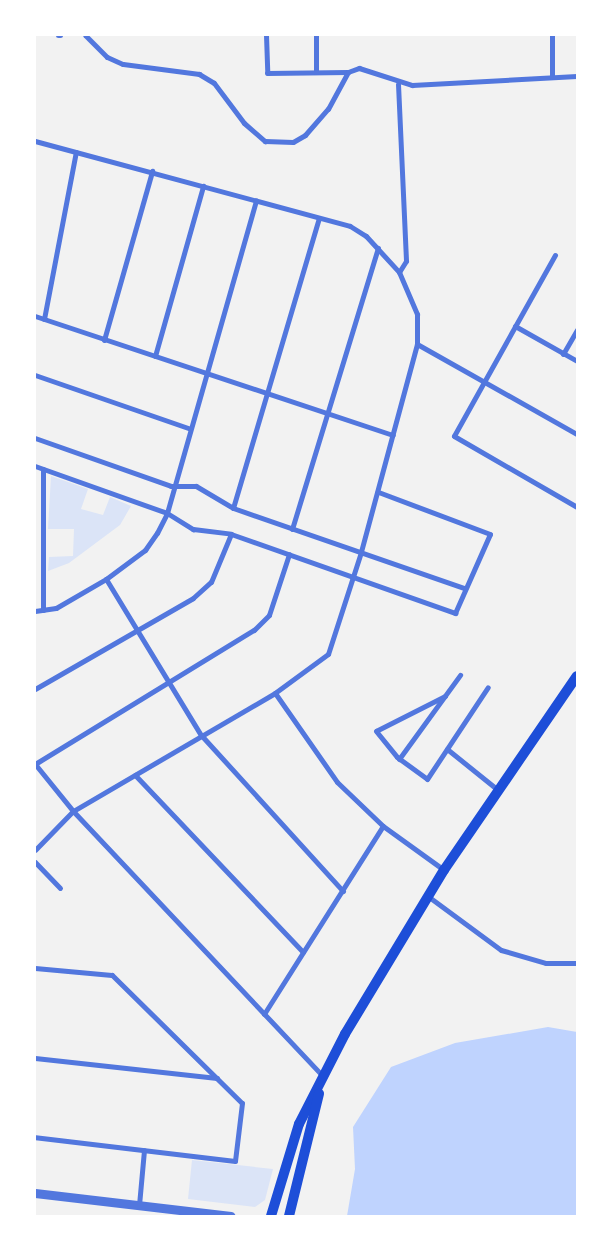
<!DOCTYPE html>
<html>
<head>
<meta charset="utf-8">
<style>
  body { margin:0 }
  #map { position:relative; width:612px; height:1251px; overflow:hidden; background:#f2f2f2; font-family:"Playfair Display",serif }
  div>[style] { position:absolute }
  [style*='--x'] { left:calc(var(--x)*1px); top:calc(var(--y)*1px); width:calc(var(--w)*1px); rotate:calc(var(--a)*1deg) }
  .green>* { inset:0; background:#dbe4f7 }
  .water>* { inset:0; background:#bfd3fe }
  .minor>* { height:5px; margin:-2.5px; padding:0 2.5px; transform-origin:2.5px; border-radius:2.5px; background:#5277de }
  .tertiary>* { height:9px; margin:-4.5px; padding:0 4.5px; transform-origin:4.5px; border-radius:4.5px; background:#5277de }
  .primary>* { height:10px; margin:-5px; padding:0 5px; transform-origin:5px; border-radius:5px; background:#1d4ed8 }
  span { translate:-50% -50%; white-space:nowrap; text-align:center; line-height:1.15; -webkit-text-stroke:5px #fff; paint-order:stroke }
  .frame { position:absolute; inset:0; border:36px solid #fff; pointer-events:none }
</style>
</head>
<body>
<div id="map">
  <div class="green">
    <div style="clip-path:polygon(51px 476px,88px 489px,81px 509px,103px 515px,110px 497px,131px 506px,120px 525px,69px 563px,48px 571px,49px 557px,73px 556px,74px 529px,48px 529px)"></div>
    <div style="clip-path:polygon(192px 1160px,273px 1169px,265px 1200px,255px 1207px,188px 1199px)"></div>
  </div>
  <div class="water">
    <div style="clip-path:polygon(548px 1027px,577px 1032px,577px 1216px,347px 1216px,355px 1169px,353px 1127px,391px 1067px,455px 1043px)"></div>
  </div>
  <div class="minor">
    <div style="--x:58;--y:35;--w:2;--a:0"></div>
    <div style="--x:85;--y:35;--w:31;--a:45"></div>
    <div style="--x:107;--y:57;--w:17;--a:24"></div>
    <div style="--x:123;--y:64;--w:77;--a:7.5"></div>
    <div style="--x:199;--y:74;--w:17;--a:31"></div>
    <div style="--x:214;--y:83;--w:50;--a:53.1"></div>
    <div style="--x:244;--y:123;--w:28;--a:41"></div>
    <div style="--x:265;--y:141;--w:28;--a:2"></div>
    <div style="--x:293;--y:142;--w:14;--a:-30"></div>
    <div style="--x:305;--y:135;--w:35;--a:-49"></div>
    <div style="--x:328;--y:109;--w:42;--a:-61.6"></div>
    <div style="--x:266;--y:35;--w:38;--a:88"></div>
    <div style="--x:267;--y:73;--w:81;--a:-0.7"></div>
    <div style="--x:348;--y:72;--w:12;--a:-20"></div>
    <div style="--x:359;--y:68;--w:56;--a:17.8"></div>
    <div style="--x:412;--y:85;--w:165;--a:-3.1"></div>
    <div style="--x:316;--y:35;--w:37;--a:90"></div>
    <div style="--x:552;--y:35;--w:42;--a:90"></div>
    <div style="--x:398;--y:84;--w:177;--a:87.4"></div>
    <div style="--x:406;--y:261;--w:13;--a:122"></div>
    <div style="--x:35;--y:141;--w:326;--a:15.1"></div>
    <div style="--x:350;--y:226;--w:19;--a:32"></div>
    <div style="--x:366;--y:236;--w:49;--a:47.5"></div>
    <div style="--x:399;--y:272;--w:46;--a:66.8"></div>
    <div style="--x:417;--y:314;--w:30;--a:90"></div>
    <div style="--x:417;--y:344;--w:215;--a:105.1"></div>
    <div style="--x:361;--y:552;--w:107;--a:107.9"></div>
    <div style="--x:328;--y:654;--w:66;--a:143.7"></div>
    <div style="--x:275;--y:693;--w:234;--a:149.7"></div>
    <div style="--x:73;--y:811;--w:54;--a:134.3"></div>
    <div style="--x:555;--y:255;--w:207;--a:119.2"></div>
    <div style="--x:454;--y:436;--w:142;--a:30"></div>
    <div style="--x:35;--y:316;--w:377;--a:18.4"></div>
    <div style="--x:44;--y:319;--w:170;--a:-79.2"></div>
    <div style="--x:515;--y:326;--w:71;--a:29.4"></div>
    <div style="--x:104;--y:340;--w:176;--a:-74.1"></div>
    <div style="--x:417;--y:344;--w:184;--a:29.4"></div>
    <div style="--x:563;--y:354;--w:28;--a:-60"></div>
    <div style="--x:155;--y:356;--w:177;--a:-74.2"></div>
    <div style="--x:35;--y:375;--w:162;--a:19.1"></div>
    <div style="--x:35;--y:438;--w:144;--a:19.4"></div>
    <div style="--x:171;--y:486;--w:25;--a:0"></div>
    <div style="--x:196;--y:486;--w:43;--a:30.7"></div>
    <div style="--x:233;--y:508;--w:244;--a:19.1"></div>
    <div style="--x:35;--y:466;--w:140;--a:19.6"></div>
    <div style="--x:167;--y:513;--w:31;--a:32"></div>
    <div style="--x:193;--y:529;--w:38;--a:7"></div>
    <div style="--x:231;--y:534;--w:238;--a:19.4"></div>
    <div style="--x:455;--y:613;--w:86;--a:-66.1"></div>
    <div style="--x:490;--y:534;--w:120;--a:-159.4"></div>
    <div style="--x:233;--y:508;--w:302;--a:-73.5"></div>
    <div style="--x:292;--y:529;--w:294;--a:-73"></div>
    <div style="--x:106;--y:579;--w:183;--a:58.7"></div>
    <div style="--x:201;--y:735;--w:211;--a:47.7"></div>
    <div style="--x:43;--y:610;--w:141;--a:-90"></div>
    <div style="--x:35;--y:611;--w:21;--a:-8"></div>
    <div style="--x:56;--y:608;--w:58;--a:-30.1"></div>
    <div style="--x:106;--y:579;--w:49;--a:-36.6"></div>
    <div style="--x:145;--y:550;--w:21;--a:-55"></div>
    <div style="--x:157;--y:533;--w:22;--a:-63"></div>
    <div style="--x:167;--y:513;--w:325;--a:-74.1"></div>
    <div style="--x:35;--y:689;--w:182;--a:-29.9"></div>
    <div style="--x:193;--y:598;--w:24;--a:-42"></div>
    <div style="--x:211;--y:582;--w:52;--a:-67.4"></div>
    <div style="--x:275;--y:693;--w:108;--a:55.1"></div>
    <div style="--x:337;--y:782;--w:64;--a:43.7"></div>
    <div style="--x:383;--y:826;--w:75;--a:35.8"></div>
    <div style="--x:445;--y:696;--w:77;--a:153.1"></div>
    <div style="--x:376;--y:731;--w:33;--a:51"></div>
    <div style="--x:397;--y:757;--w:37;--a:36"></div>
    <div style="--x:427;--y:779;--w:110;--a:-56.5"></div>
    <div style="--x:447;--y:749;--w:65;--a:38.8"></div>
    <div style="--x:399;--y:759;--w:104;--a:-54"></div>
    <div style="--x:35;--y:764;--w:60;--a:51"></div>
    <div style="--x:73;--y:811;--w:364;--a:46.7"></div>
    <div style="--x:35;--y:764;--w:257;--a:-31.5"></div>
    <div style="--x:254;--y:630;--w:21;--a:-45"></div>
    <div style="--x:269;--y:615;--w:64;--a:-71.8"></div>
    <div style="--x:135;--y:775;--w:244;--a:46.5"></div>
    <div style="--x:35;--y:862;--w:36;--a:46"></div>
    <div style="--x:429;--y:897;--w:89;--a:36.4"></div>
    <div style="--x:501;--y:950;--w:47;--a:16.1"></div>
    <div style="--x:546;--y:963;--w:31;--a:0"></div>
    <div style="--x:35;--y:968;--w:77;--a:5.2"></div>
    <div style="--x:112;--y:975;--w:182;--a:44.6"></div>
    <div style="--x:242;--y:1103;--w:58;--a:96.9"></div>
    <div style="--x:235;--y:1161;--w:201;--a:-173.2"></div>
    <div style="--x:264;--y:1014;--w:222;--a:-57.7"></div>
    <div style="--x:35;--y:1058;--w:183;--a:6.3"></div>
    <div style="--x:139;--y:1205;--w:55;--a:-84.8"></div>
  </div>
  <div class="tertiary">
    <div style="--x:35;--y:1193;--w:197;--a:6.7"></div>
  </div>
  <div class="primary">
    <div style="--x:271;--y:1216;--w:96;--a:-73.1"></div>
    <div style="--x:299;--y:1124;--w:101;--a:-62.9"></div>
    <div style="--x:345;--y:1034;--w:192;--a:-58.9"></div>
    <div style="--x:444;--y:870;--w:235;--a:-55.6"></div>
    <div style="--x:289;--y:1216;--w:126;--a:-76.2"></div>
  </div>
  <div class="frame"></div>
</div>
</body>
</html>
